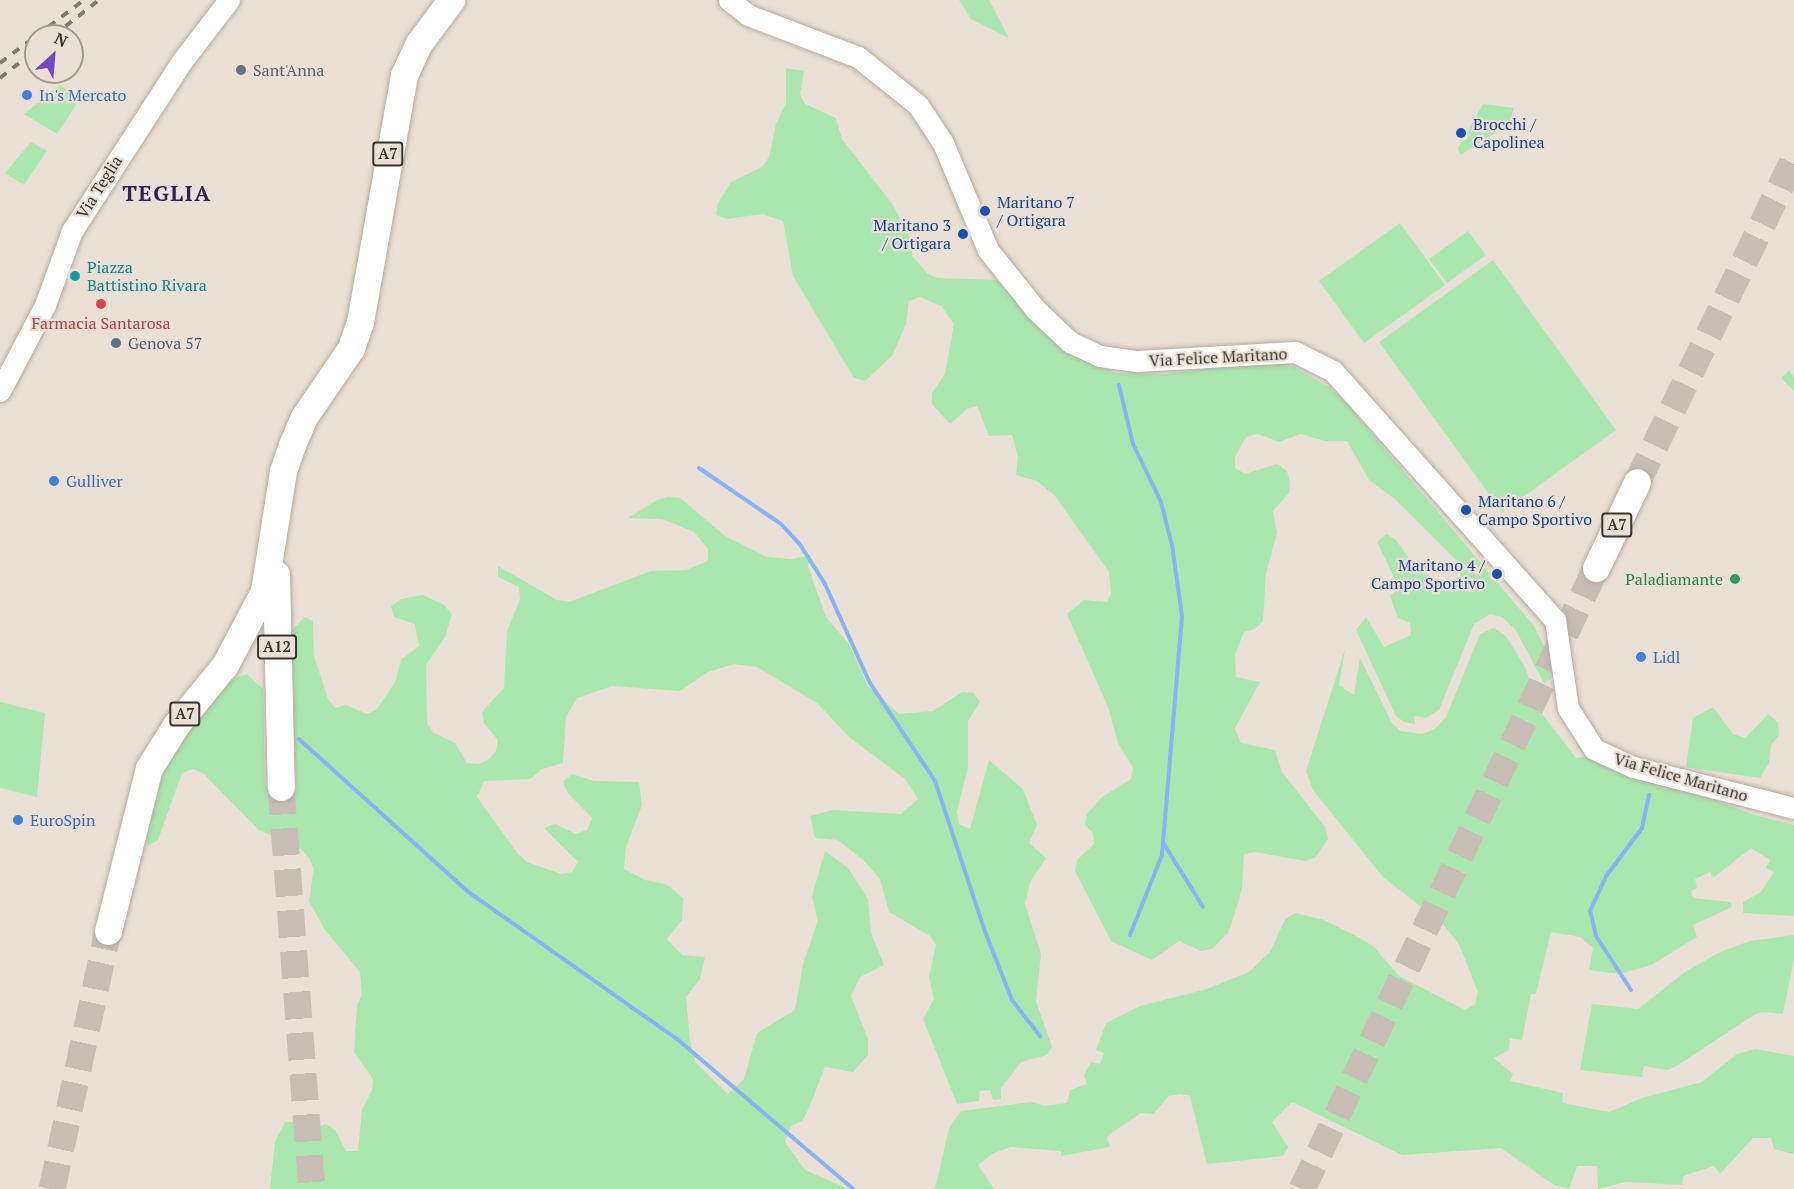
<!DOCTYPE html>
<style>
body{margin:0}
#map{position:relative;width:1794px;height:1189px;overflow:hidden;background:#ebe0d5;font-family:"PT Serif",serif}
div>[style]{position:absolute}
.green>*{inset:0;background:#a9e7ae}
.stream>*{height:4px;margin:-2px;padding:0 2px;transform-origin:2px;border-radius:2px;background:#88b3f8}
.highway-tunnel>*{height:27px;margin-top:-13.5px;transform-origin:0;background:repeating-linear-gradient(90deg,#c7bdb4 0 27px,transparent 0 41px)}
.roads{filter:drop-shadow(0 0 2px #b5aaa0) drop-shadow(0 0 2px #b5aaa0)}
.secondary>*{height:21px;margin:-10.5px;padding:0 10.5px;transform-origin:10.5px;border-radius:10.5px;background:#fff}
.highway>*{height:27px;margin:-13.5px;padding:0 13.5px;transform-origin:13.5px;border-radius:13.5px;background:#fff}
.rail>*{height:4px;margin-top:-2px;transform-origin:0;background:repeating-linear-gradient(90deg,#817a73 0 8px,transparent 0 16px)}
.dots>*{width:16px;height:16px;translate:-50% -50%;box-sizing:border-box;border:3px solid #ebe0d5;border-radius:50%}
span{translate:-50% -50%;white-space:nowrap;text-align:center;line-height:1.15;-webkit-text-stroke:4.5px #ebe0d5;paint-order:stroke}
.shield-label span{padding:2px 4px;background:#ebe0d5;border:2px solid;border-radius:4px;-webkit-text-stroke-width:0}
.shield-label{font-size:15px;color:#38332f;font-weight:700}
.worship-label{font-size:16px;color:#5b616d}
.left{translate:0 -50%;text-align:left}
.shop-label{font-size:16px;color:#366cbe}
.transit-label{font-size:16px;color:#164399}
.right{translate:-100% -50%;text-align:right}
.street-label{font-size:16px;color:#38332f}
.culture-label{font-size:16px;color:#0d838f}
.health-label{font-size:16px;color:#be3a42}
.service-label{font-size:16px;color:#4e5e75}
.leisure-label{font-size:16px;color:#27864d}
.district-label{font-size:22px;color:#331f59;font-weight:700;letter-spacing:1.5px}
.north{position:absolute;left:24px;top:24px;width:60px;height:60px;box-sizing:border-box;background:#ebe0d5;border:2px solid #a39b93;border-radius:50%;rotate:26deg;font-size:16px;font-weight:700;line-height:24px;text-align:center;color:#38332f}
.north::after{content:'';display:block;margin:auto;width:21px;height:27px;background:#7348c0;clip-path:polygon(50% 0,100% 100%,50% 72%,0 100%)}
</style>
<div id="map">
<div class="green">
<div style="clip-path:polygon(959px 0,989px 0,1009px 38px,971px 19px)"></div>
<div style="clip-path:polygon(786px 68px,804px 71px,800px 94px,805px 104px,836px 118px,842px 139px,893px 205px,913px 244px,912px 256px,928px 274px,938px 278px,996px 280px,1064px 352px,1115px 373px,1167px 374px,1255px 360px,1289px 364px,1329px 387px,1346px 403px,1534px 626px,1544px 646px,1551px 679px,1544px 683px,1515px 629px,1502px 617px,1490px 614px,1474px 624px,1439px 710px,1426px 718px,1414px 716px,1415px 724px,1404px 722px,1396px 716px,1356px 630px,1366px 617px,1384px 647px,1411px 635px,1410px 623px,1398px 618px,1390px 596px,1399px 587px,1377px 542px,1386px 534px,1396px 540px,1417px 569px,1437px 580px,1449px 582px,1460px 577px,1461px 565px,1396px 500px,1369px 480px,1347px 441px,1325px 441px,1301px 434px,1279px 442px,1258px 434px,1246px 437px,1235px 457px,1235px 468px,1245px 474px,1277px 464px,1287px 471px,1290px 482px,1289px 493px,1273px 511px,1277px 533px,1266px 573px,1263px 621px,1255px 629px,1244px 632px,1235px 654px,1236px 677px,1260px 682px,1235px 728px,1241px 743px,1275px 750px,1282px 772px,1325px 827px,1328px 839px,1315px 858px,1305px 861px,1255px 852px,1244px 854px,1242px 889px,1232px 922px,1228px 933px,1212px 949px,1201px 951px,1179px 941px,1152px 960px,1111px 941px,1075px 871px,1077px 860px,1094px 844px,1093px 833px,1085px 825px,1087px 814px,1102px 797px,1131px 779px,1133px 768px,1118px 743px,1108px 707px,1067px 614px,1084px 600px,1107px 602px,1111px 594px,1109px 572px,1055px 496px,1037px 481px,1016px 475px,1018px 457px,1012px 435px,989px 436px,977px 406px,967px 409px,950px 424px,932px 404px,932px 393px,945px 374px,954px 324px,941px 306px,920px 297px,909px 301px,906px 324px,892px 356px,865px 381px,854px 378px,793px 276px,783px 221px,762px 214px,727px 219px,716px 215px,718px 203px,731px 182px,762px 167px,769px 157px,776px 124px,786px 103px)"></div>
<div style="clip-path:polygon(60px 85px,80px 99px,57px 134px,24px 114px)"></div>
<div style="clip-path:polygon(1483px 104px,1514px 108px,1509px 124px,1460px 155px,1458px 148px)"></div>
<div style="clip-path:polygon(31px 142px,47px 151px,24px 185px,5px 173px)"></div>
<div style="clip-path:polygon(1400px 223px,1445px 285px,1364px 343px,1319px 281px)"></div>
<div style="clip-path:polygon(1468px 231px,1486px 255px,1447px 283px,1429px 259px)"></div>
<div style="clip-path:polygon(1493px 260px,1616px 430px,1502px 512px,1379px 342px)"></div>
<div style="clip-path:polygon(1789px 370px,1794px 377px,1794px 391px,1781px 378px)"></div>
<div style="clip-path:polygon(668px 497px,680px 498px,725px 536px,767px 557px,791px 559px,811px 555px,808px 566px,826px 617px,849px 644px,868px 686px,899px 714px,933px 711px,962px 692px,974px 693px,980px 702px,968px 721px,968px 767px,957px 812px,959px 824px,970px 829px,989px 760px,1023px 789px,1037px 825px,1029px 843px,1046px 858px,1030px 882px,1025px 904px,1041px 954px,1036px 1001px,1052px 1047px,1047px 1055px,1021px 1062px,1001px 1088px,1001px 1099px,993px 1100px,990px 1090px,980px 1091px,979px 1101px,957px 1104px,923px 1019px,934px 999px,929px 977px,936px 945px,930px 936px,889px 912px,880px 879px,864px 861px,838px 840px,815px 838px,810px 816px,833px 810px,901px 814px,918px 799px,905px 779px,849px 737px,817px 703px,757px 667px,734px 664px,708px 672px,680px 691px,612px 686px,577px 698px,566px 717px,563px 763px,542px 769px,530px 779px,484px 781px,477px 797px,518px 854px,527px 862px,561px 874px,572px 872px,578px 862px,544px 828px,555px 824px,576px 834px,587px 830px,592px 818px,568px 793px,563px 782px,572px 774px,594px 781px,639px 782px,642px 805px,626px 847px,624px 869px,645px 880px,666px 884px,683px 898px,682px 920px,667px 939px,682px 955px,705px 957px,700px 979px,686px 997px,690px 1041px,696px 1063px,728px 1094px,744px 1079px,757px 1033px,795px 1010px,803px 964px,818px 920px,812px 896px,825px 851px,848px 868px,868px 899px,871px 933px,884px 965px,860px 977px,851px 996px,868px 1039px,868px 1055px,853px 1072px,825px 1067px,808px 1110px,802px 1121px,791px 1126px,785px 1142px,805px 1170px,849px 1189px,270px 1189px,275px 1142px,285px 1122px,297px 1122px,305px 1131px,326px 1124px,335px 1130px,346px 1151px,358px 1151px,362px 1110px,372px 1090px,373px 1079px,354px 1052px,357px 1005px,362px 995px,360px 972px,325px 930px,309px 901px,314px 869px,309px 858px,301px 849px,259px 830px,203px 773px,193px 769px,182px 773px,158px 840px,148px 846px,146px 827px,168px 759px,223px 689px,236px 677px,247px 674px,263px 689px,265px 784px,270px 795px,280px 800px,291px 797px,297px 787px,286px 676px,289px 633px,305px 617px,313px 621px,314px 656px,328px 699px,335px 708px,346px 705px,367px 714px,377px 709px,395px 682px,401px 660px,419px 646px,415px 624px,394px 617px,391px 606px,401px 599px,423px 595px,444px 605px,452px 614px,445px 637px,426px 665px,427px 723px,434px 733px,455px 743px,467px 763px,479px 764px,489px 759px,496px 751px,498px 740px,484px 723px,482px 712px,504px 688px,507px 631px,520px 599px,519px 587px,498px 577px,498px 566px,557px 600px,569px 602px,651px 571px,686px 570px,708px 561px,708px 549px,694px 532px,662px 519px,628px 518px,657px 500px)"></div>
<div style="clip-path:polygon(1494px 628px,1506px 636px,1525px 667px,1543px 715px,1576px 758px,1595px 755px,1755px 815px,1794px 825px,1794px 916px,1743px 913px,1743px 902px,1761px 892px,1774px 872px,1766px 868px,1770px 860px,1751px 848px,1713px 878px,1710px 872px,1695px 879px,1697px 888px,1691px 891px,1693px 898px,1731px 902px,1732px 907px,1693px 925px,1697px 937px,1651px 965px,1620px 974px,1589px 970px,1593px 948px,1580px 937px,1551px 932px,1536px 994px,1531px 994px,1522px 1040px,1510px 1038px,1509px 1050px,1494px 1058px,1513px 1074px,1510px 1081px,1563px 1093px,1562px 1103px,1609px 1112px,1642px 1098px,1702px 1082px,1737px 1054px,1755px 1049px,1794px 1056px,1794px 1154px,1774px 1149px,1771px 1138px,1753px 1138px,1720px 1174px,1714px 1166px,1683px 1176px,1682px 1185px,1626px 1182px,1598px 1189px,1597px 1166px,1577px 1166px,1569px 1189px,1554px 1185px,1501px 1148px,1402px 1155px,1292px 1102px,1272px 1122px,1288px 1147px,1283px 1156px,1207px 1164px,1190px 1096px,1180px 1094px,1169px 1096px,1153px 1114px,1141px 1113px,1110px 1134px,1107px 1138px,1110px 1147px,1061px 1156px,1061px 1151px,1011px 1147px,994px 1153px,978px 1165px,994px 1189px,935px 1189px,949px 1128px,961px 1111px,1032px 1102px,1045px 1106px,1067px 1103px,1070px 1090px,1087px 1084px,1084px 1075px,1091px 1062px,1100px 1064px,1104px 1053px,1096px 1050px,1106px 1023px,1140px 1006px,1207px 989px,1249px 972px,1270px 952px,1285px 919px,1295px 913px,1324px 920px,1362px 939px,1374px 947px,1399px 976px,1465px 1010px,1475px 1004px,1478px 992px,1459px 944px,1443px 924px,1383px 877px,1313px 790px,1306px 771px,1345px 649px,1339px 685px,1354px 695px,1360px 658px,1392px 723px,1400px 731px,1422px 734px,1435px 729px,1446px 717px,1480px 634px)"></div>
<div style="clip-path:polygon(0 702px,45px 713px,37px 797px,0 788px)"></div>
<div style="clip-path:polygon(1713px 707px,1733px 734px,1745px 738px,1768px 714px,1778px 722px,1779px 735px,1771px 745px,1769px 763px,1760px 778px,1686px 767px,1693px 718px)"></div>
<div style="clip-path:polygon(1794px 935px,1794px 959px,1783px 1014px,1762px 1012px,1754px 1015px,1675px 1067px,1667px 1070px,1644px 1066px,1642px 1077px,1580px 1070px,1592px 1004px,1638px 1009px,1685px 972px,1720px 952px,1750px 941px)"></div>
</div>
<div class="stream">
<div style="left:1119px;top:385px;width:61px;rotate:76.7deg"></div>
<div style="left:1133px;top:444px;width:64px;rotate:64.2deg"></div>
<div style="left:1161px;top:502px;width:44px;rotate:75.7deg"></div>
<div style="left:1172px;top:545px;width:72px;rotate:82deg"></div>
<div style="left:1182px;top:616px;width:240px;rotate:94.8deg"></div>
<div style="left:1162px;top:855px;width:86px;rotate:111.8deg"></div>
<div style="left:699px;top:468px;width:99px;rotate:34.3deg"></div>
<div style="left:781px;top:524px;width:26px;rotate:47deg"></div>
<div style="left:799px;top:543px;width:49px;rotate:57.6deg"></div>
<div style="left:825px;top:584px;width:109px;rotate:65.6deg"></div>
<div style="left:870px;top:683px;width:118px;rotate:56.4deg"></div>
<div style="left:935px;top:781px;width:161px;rotate:71.6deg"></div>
<div style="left:986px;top:934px;width:71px;rotate:68.5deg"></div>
<div style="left:1012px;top:1000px;width:46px;rotate:52.1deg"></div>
<div style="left:299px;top:739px;width:227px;rotate:42.1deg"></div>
<div style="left:467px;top:891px;width:257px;rotate:35.2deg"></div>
<div style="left:677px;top:1039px;width:231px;rotate:40.4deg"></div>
<div style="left:1164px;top:844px;width:74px;rotate:58.2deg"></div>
<div style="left:1631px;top:990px;width:64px;rotate:-122.9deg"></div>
<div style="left:1596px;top:936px;width:26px;rotate:-103deg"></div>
<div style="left:1590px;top:911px;width:40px;rotate:-65deg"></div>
<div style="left:1607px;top:875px;width:59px;rotate:-53.3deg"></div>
<div style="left:1642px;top:828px;width:34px;rotate:-78deg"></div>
</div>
<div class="highway-tunnel">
<div style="left:1637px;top:482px;width:360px;rotate:-64.1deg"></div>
<div style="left:281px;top:787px;width:403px;rotate:85.6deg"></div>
<div style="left:52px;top:1189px;width:264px;rotate:-77.8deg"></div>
<div style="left:1302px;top:1189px;width:687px;rotate:-64.67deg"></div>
</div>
<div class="roads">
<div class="secondary">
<div style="left:729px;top:0;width:24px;rotate:38deg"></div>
<div style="left:748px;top:15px;width:118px;rotate:20.9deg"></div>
<div style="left:858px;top:57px;width:77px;rotate:38.7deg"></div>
<div style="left:918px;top:105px;width:45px;rotate:56.7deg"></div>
<div style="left:943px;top:143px;width:116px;rotate:67.2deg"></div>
<div style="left:988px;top:250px;width:77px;rotate:51.3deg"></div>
<div style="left:1036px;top:310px;width:47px;rotate:43.3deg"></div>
<div style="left:1070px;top:342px;width:33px;rotate:25deg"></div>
<div style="left:1100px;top:356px;width:37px;rotate:8deg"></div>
<div style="left:1137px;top:361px;width:158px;rotate:-3.3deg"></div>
<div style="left:1295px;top:352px;width:42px;rotate:26.6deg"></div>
<div style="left:1333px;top:371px;width:334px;rotate:48.3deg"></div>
<div style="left:1555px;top:620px;width:89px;rotate:81.6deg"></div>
<div style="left:1568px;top:708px;width:49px;rotate:57.6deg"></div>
<div style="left:1594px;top:749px;width:43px;rotate:24.8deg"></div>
<div style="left:1633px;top:767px;width:166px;rotate:14.3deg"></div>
<div style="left:0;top:391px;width:97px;rotate:-62.4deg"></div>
<div style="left:45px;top:305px;width:79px;rotate:-70deg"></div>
<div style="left:72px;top:231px;width:202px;rotate:-57.1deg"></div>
<div style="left:182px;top:61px;width:77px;rotate:-52.4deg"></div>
</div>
<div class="highway">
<div style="left:1596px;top:568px;width:95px;rotate:-64.5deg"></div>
<div style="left:276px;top:574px;width:213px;rotate:88.7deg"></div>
<div style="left:108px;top:931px;width:168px;rotate:-75.9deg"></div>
<div style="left:149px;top:768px;width:51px;rotate:-57.9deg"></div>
<div style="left:176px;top:725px;width:77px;rotate:-50.8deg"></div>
<div style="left:225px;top:665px;width:84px;rotate:-62.2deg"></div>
<div style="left:264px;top:591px;width:121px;rotate:-81deg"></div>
<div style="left:283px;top:471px;width:28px;rotate:-71deg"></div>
<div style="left:292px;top:445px;width:30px;rotate:-67deg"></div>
<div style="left:304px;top:417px;width:83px;rotate:-55.7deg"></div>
<div style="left:351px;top:348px;width:28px;rotate:-71deg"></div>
<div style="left:360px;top:322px;width:251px;rotate:-79.9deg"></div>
<div style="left:404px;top:75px;width:35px;rotate:-65deg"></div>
<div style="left:419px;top:43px;width:54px;rotate:-53.3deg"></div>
</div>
</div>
<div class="rail">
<div style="left:36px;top:36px;width:60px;rotate:-36.9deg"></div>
<div style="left:53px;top:36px;width:58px;rotate:-38deg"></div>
<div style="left:0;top:63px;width:45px;rotate:-36.9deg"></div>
<div style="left:0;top:78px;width:46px;rotate:-37.9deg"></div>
</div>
<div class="dots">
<div style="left:241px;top:70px;background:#6b7280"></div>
<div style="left:27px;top:95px;background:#3f7fe0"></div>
<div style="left:1461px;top:133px;background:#1a4fb4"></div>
<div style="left:985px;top:211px;background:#1a4fb4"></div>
<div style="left:963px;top:234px;background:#1a4fb4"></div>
<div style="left:75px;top:276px;background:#0f9aa8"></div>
<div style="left:101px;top:304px;background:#e0444e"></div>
<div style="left:116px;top:343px;background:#5c6f8a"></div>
<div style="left:54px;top:481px;background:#3f7fe0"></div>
<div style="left:1466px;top:510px;background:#1a4fb4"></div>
<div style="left:1497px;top:574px;background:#1a4fb4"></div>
<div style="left:1735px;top:579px;background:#2e9e5b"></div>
<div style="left:1641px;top:657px;background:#3f7fe0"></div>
<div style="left:18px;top:820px;background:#3f7fe0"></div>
</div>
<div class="shield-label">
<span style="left:388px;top:154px">A7</span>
<span style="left:1617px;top:525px">A7</span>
<span style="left:277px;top:647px">A12</span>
<span style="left:185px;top:714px">A7</span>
</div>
<div class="worship-label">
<span class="left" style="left:253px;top:70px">Sant'Anna</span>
</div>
<div class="shop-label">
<span class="left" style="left:39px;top:95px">In's Mercato</span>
<span class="left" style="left:66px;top:481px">Gulliver</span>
<span class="left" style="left:1653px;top:657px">Lidl</span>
<span class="left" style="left:30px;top:820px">EuroSpin</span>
</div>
<div class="transit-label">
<span class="left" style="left:1473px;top:133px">Brocchi /<br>Capolinea</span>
<span class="left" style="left:997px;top:211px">Maritano 7<br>/ Ortigara</span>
<span class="right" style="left:951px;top:234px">Maritano 3<br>/ Ortigara</span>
<span class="left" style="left:1478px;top:510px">Maritano 6 /<br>Campo Sportivo</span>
<span class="right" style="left:1485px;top:574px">Maritano 4 /<br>Campo Sportivo</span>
</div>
<div class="street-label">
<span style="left:99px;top:187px;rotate:-58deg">Via Teglia</span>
<span style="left:1218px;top:357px;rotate:-3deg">Via Felice Maritano</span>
<span style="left:1681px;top:777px;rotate:16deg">Via Felice Maritano</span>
</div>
<div class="culture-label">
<span class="left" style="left:87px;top:276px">Piazza<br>Battistino Rivara</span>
</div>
<div class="health-label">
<span style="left:101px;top:323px">Farmacia Santarosa</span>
</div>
<div class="service-label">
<span class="left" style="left:128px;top:343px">Genova 57</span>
</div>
<div class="leisure-label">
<span class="right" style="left:1723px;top:579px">Paladiamante</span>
</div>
<div class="district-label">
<span style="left:167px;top:193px">TEGLIA</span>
</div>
<div class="north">N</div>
</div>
